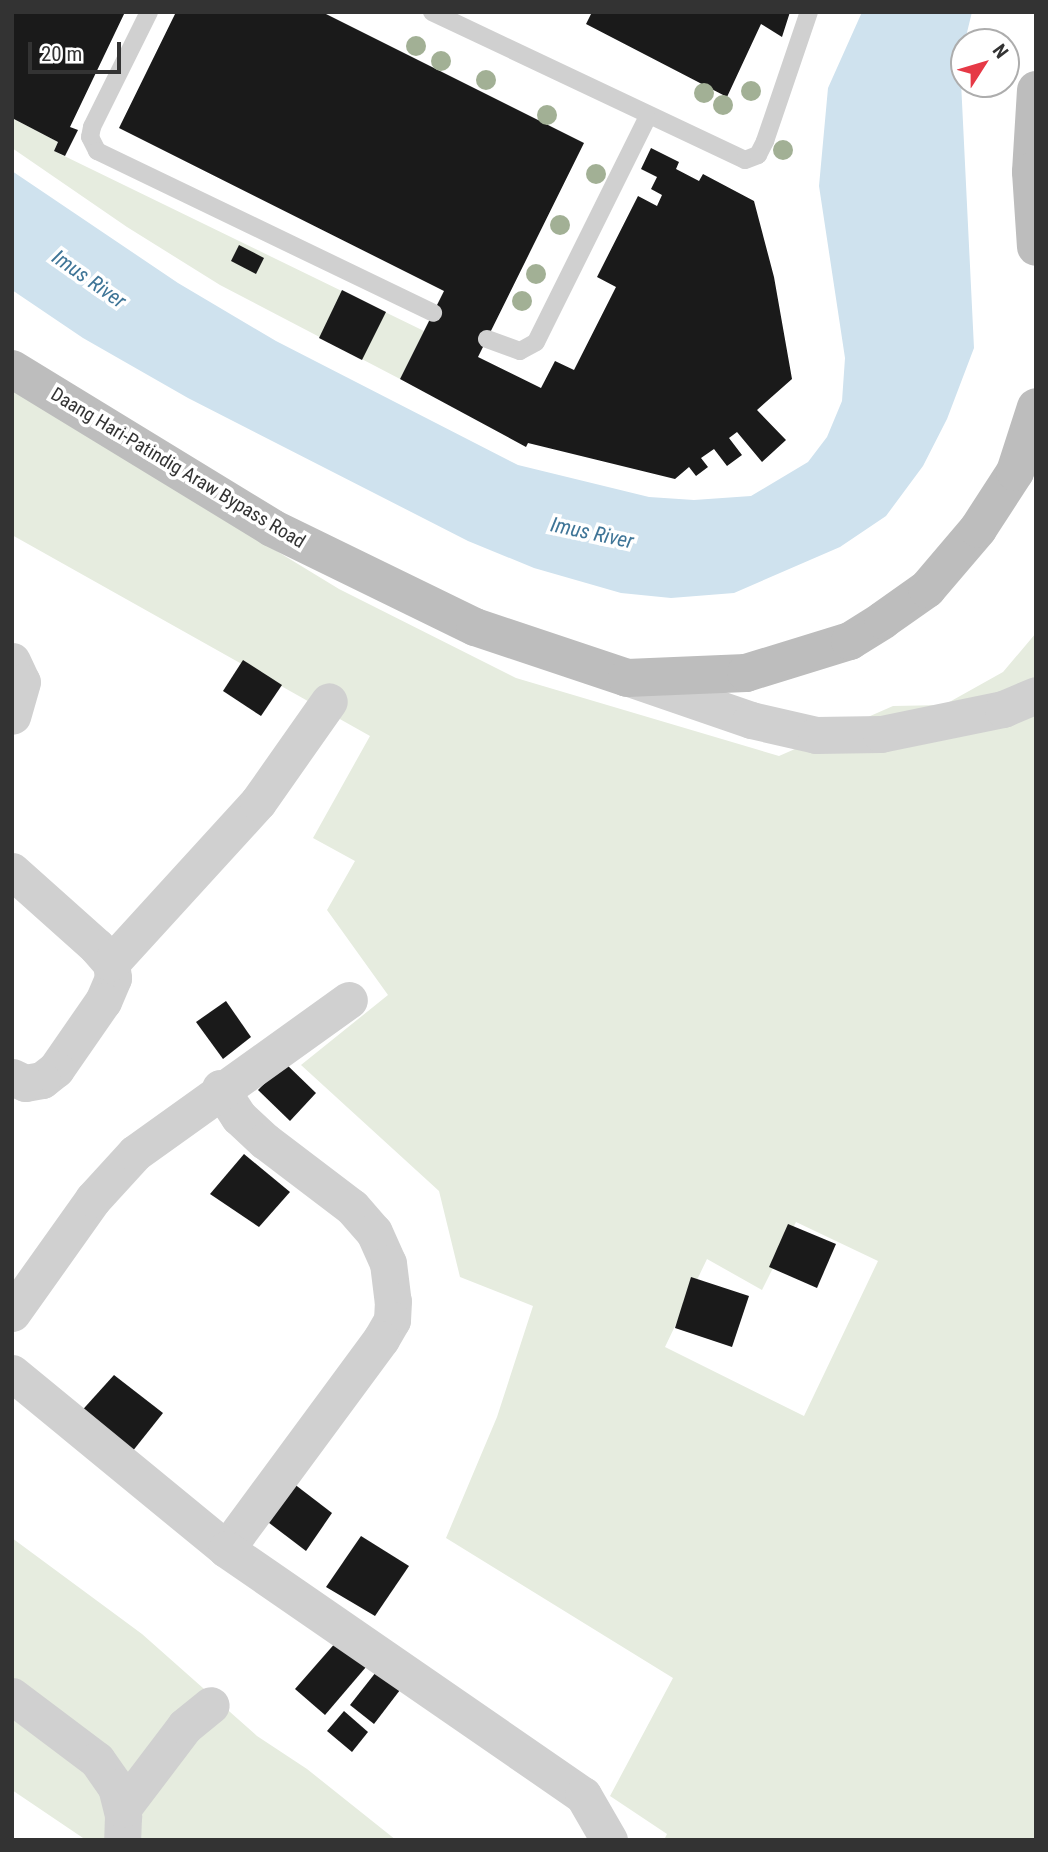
<!DOCTYPE html>
<style>
body{margin:0}
#map{position:relative;width:1048px;height:1852px;overflow:hidden;background:#fff;font-family:"Roboto Condensed",sans-serif}
div>[style]{position:absolute}
.green>*{inset:0;background:#e6ecdf}
.water>*{inset:0;background:#cfe2ee}
.building>*{inset:0;background:#1a1a1a}
.service>*{height:18px;margin:-9px;padding:0 9px;transform-origin:9px;border-radius:9px;background:#d0d0d0}
.minor>*{height:37px;margin:-18.5px;padding:0 18.5px;transform-origin:18.5px;border-radius:18.5px;background:#d0d0d0}
.secondary>*{height:38px;margin:-19px;padding:0 19px;transform-origin:19px;border-radius:19px;background:#bdbdbd}
.trees>*{width:20px;height:20px;margin:-10px;border-radius:50%;background:#a2b095}
span{translate:-50% -50%;white-space:nowrap;text-align:center;line-height:1.15;-webkit-text-stroke:7px #fff;paint-order:stroke}
.street-label{font-size:19px;color:#333}
.water-label{font-size:21px;color:#3f7597;font-style:italic}
.frame{position:absolute;inset:0;border:14px solid #333;pointer-events:none}
.north{position:absolute;left:950px;top:28px;width:70px;height:70px;box-sizing:border-box;background:#fff;border:2px solid #adadad;border-radius:50%;rotate:53deg;font-size:19px;font-weight:700;line-height:28px;text-align:center;color:#333}
.north::after{content:'';display:block;margin:auto;width:24px;height:32px;background:#e63946;clip-path:polygon(50% 0,100% 100%,50% 72%,0 100%)}
.scale{position:absolute;left:28px;top:42px;width:93px;height:32px;box-sizing:border-box;border:4px solid #333;border-top:0;padding-left:9px;font-size:21px;line-height:24px;white-space:nowrap;color:#333;-webkit-text-stroke:5px #fff;paint-order:stroke}
</style>
<div id="map">
<div class="green">
<div style="clip-path:polygon(12px 118px,58px 142px,54px 151px,424px 331px,400px 379px,220px 285px,127px 227px,12px 148px)"></div>
<div style="clip-path:polygon(evenodd,12px 390px,339px 589px,516px 678px,779px 756px,893px 706px,944px 705px,1003px 672px,1036px 633px,1036px 1840px,664px 1840px,667px 1834px,610px 1796px,673px 1678px,446px 1538px,497px 1417px,533px 1306px,460px 1277px,439px 1191px,301px 1065px,388px 995px,327px 910px,355px 861px,313px 838px,370px 736px,12px 535px,12px 390px,796px 1222px,878px 1261px,804px 1416px,665px 1347px,707px 1259px,762px 1290px,796px 1222px)"></div>
<div style="clip-path:polygon(12px 1538px,142px 1634px,257px 1736px,307px 1769px,396px 1840px,86px 1840px,12px 1790px)"></div>
</div>
<div class="water">
<div style="clip-path:polygon(862px 12px,972px 12px,960px 61px,974px 348px,947px 419px,923px 466px,886px 516px,840px 547px,734px 593px,671px 598px,621px 593px,534px 568px,468px 541px,188px 398px,83px 338px,12px 290px,12px 171px,178px 283px,276px 341px,518px 465px,649px 497px,694px 500px,751px 496px,808px 462px,827px 437px,842px 401px,845px 358px,819px 186px,828px 88px)"></div>
</div>
<div class="building">
<div style="clip-path:polygon(12px 12px,125px 12px,70px 127px,78px 130px,65px 156px,54px 151px,58px 142px,12px 118px)"></div>
<div style="clip-path:polygon(176px 12px,322px 12px,584px 143px,478px 357px,541px 388px,555px 361px,574px 370px,616px 287px,597px 277px,638px 196px,657px 206px,662px 195px,651px 189px,657px 177px,641px 169px,651px 148px,679px 162px,676px 169px,699px 181px,703px 174px,754px 201px,774px 277px,792px 379px,757px 410px,786px 440px,762px 462px,737px 432px,729px 438px,742px 455px,727px 466px,714px 449px,701px 458px,708px 467px,696px 476px,689px 467px,675px 479px,528px 443px,526px 447px,400px 379px,444px 291px,119px 128px)"></div>
<div style="clip-path:polygon(592px 12px,790px 12px,782px 37px,761px 24px,727px 97px,586px 24px)"></div>
<div style="clip-path:polygon(239px 245px,264px 258px,256px 274px,231px 261px)"></div>
<div style="clip-path:polygon(342px 290px,386px 312px,362px 360px,319px 338px)"></div>
<div style="clip-path:polygon(243px 660px,282px 685px,261px 716px,223px 691px)"></div>
<div style="clip-path:polygon(226px 1001px,251px 1037px,223px 1059px,196px 1022px)"></div>
<div style="clip-path:polygon(285px 1063px,316px 1093px,290px 1121px,258px 1090px)"></div>
<div style="clip-path:polygon(244px 1154px,290px 1192px,259px 1227px,210px 1194px)"></div>
<div style="clip-path:polygon(788px 1224px,836px 1244px,817px 1288px,769px 1267px)"></div>
<div style="clip-path:polygon(691px 1277px,749px 1296px,732px 1347px,675px 1328px)"></div>
<div style="clip-path:polygon(114px 1375px,163px 1413px,128px 1457px,77px 1416px)"></div>
<div style="clip-path:polygon(289px 1480px,332px 1513px,306px 1551px,260px 1516px)"></div>
<div style="clip-path:polygon(361px 1536px,409px 1566px,375px 1616px,326px 1587px)"></div>
<div style="clip-path:polygon(337px 1641px,366px 1667px,325px 1715px,295px 1689px)"></div>
<div style="clip-path:polygon(376px 1672px,400px 1690px,374px 1724px,350px 1705px)"></div>
<div style="clip-path:polygon(344px 1711px,368px 1732px,352px 1752px,327px 1731px)"></div>
</div>
<div class="service">
<div style="left:149px;top:12px;width:128px;rotate:116.4deg"></div>
<div style="left:92px;top:127px;width:10px;rotate:101deg"></div>
<div style="left:90px;top:137px;width:16px;rotate:63deg"></div>
<div style="left:97px;top:151px;width:373px;rotate:25.7deg"></div>
<div style="left:432px;top:12px;width:346px;rotate:25.3deg"></div>
<div style="left:745px;top:160px;width:14px;rotate:-21deg"></div>
<div style="left:758px;top:155px;width:16px;rotate:-63deg"></div>
<div style="left:765px;top:141px;width:136px;rotate:-71.2deg"></div>
<div style="left:487px;top:339px;width:35px;rotate:20deg"></div>
<div style="left:520px;top:351px;width:18px;rotate:-29deg"></div>
<div style="left:536px;top:342px;width:250px;rotate:-63.6deg"></div>
</div>
<div class="minor">
<div style="left:12px;top:661px;width:23px;rotate:65deg"></div>
<div style="left:22px;top:682px;width:35px;rotate:106deg"></div>
<div style="left:632px;top:679px;width:126px;rotate:19deg"></div>
<div style="left:751px;top:720px;width:67px;rotate:13deg"></div>
<div style="left:816px;top:735px;width:65px;rotate:-0.9deg"></div>
<div style="left:881px;top:734px;width:125px;rotate:-11.6deg"></div>
<div style="left:1003px;top:709px;width:36px;rotate:-23deg"></div>
<div style="left:12px;top:871px;width:113px;rotate:41.8deg"></div>
<div style="left:96px;top:946px;width:23px;rotate:49deg"></div>
<div style="left:111px;top:963px;width:15px;rotate:82deg"></div>
<div style="left:113px;top:978px;width:25px;rotate:113deg"></div>
<div style="left:103px;top:1001px;width:83px;rotate:124.7deg"></div>
<div style="left:56px;top:1069px;width:18px;rotate:142deg"></div>
<div style="left:42px;top:1080px;width:17px;rotate:170deg"></div>
<div style="left:25px;top:1083px;width:14px;rotate:-155deg"></div>
<div style="left:111px;top:963px;width:218px;rotate:-47.6deg"></div>
<div style="left:258px;top:802px;width:123px;rotate:-54.9deg"></div>
<div style="left:220px;top:1088px;width:35px;rotate:57deg"></div>
<div style="left:239px;top:1117px;width:35px;rotate:43deg"></div>
<div style="left:265px;top:1141px;width:109px;rotate:37.2deg"></div>
<div style="left:352px;top:1207px;width:33px;rotate:49deg"></div>
<div style="left:374px;top:1232px;width:34px;rotate:66deg"></div>
<div style="left:388px;top:1263px;width:38px;rotate:83deg"></div>
<div style="left:393px;top:1301px;width:19px;rotate:93deg"></div>
<div style="left:392px;top:1320px;width:22px;rotate:120deg"></div>
<div style="left:381px;top:1339px;width:261px;rotate:126.4deg"></div>
<div style="left:12px;top:1313px;width:140px;rotate:-54.6deg"></div>
<div style="left:93px;top:1199px;width:62px;rotate:-47.6deg"></div>
<div style="left:135px;top:1153px;width:263px;rotate:-35.6deg"></div>
<div style="left:12px;top:1373px;width:277px;rotate:39.4deg"></div>
<div style="left:226px;top:1549px;width:434px;rotate:34.6deg"></div>
<div style="left:583px;top:1795px;width:52px;rotate:60deg"></div>
<div style="left:12px;top:1696px;width:106px;rotate:37deg"></div>
<div style="left:97px;top:1760px;width:33px;rotate:55deg"></div>
<div style="left:116px;top:1787px;width:30px;rotate:76deg"></div>
<div style="left:123px;top:1816px;width:24px;rotate:92deg"></div>
<div style="left:122px;top:1809px;width:104px;rotate:-52.8deg"></div>
<div style="left:185px;top:1726px;width:33px;rotate:-39deg"></div>
</div>
<div class="secondary">
<div style="left:1036px;top:90px;width:82px;rotate:93.5deg"></div>
<div style="left:1031px;top:172px;width:75px;rotate:86.2deg"></div>
<div style="left:12px;top:369px;width:305px;rotate:31.4deg"></div>
<div style="left:272px;top:528px;width:226px;rotate:26deg"></div>
<div style="left:475px;top:627px;width:160px;rotate:18.5deg"></div>
<div style="left:627px;top:678px;width:119px;rotate:-2.4deg"></div>
<div style="left:746px;top:673px;width:109px;rotate:-17.1deg"></div>
<div style="left:850px;top:641px;width:39px;rotate:-32deg"></div>
<div style="left:883px;top:620px;width:54px;rotate:-35.2deg"></div>
<div style="left:927px;top:589px;width:79px;rotate:-49.6deg"></div>
<div style="left:978px;top:529px;width:68px;rotate:-57deg"></div>
<div style="left:1015px;top:472px;width:68px;rotate:-72.1deg"></div>
</div>
<div class="trees">
<div style="left:416px;top:46px"></div>
<div style="left:441px;top:61px"></div>
<div style="left:486px;top:80px"></div>
<div style="left:751px;top:91px"></div>
<div style="left:704px;top:93px"></div>
<div style="left:723px;top:105px"></div>
<div style="left:547px;top:115px"></div>
<div style="left:783px;top:150px"></div>
<div style="left:596px;top:174px"></div>
<div style="left:560px;top:225px"></div>
<div style="left:536px;top:274px"></div>
<div style="left:522px;top:301px"></div>
</div>
<div class="street-label">
<span style="left:178px;top:468px;rotate:31deg">Daang Hari-Patindig Araw Bypass Road</span>
</div>
<div class="water-label">
<span style="left:89px;top:279px;rotate:35deg">Imus River</span>
<span style="left:592px;top:533px;rotate:12deg">Imus River</span>
</div>
<div class="frame"></div>
<div class="north">N</div>
<div class="scale">20 m</div>
</div>
